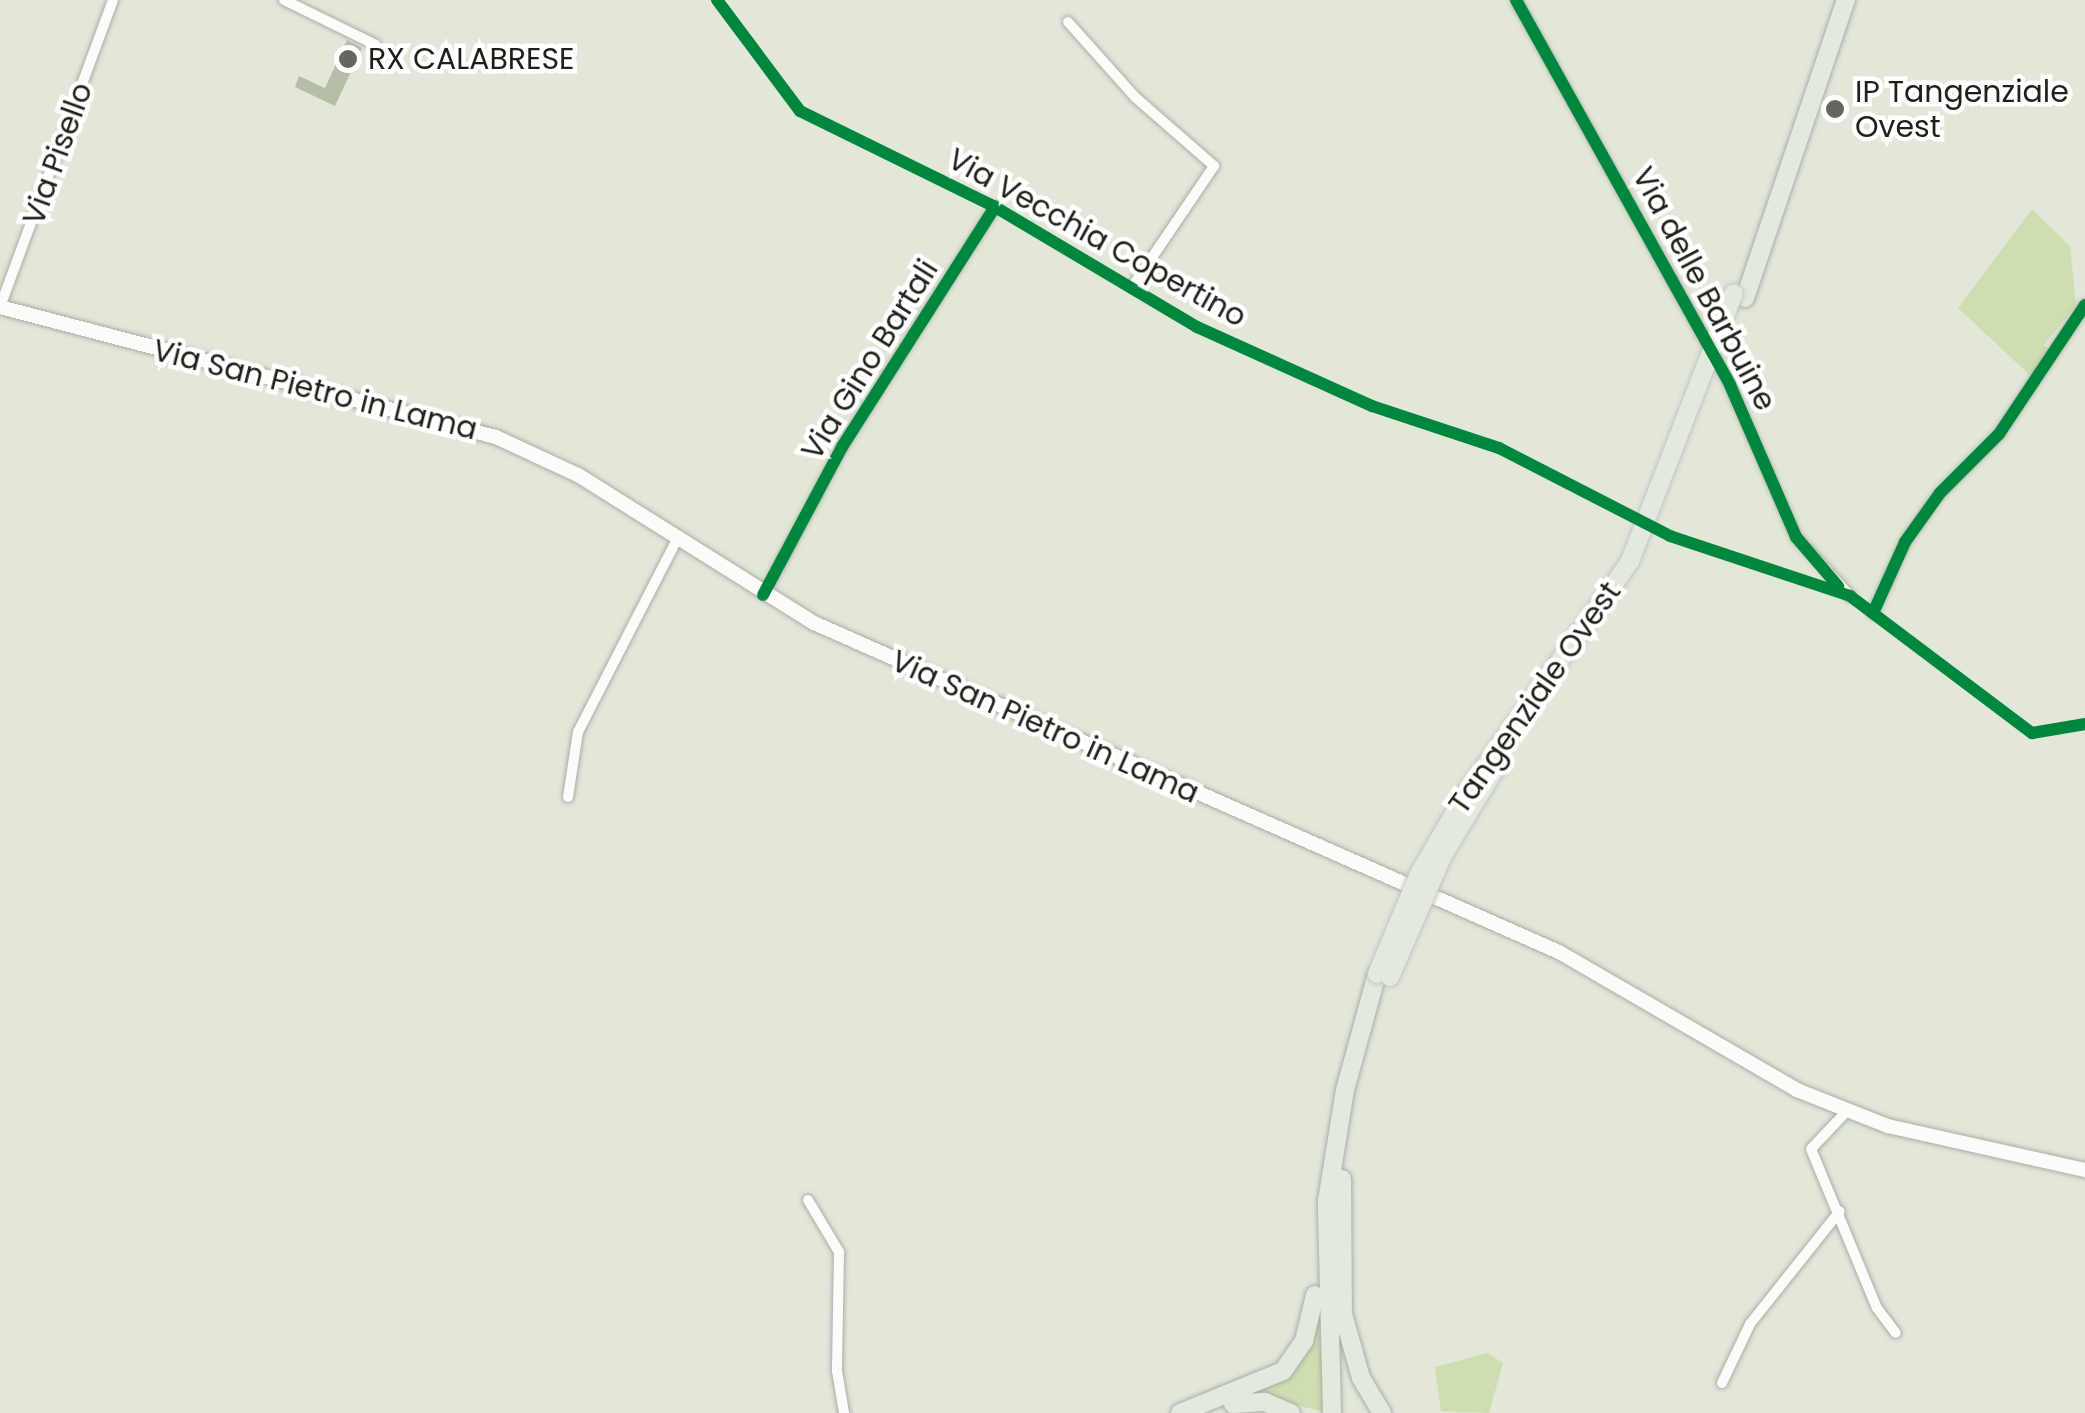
<!DOCTYPE html>
<style>
body{margin:0}
#map{position:relative;width:2085px;height:1413px;overflow:hidden;background:#e2e7da;font-family:Poppins,sans-serif}
div>[style]{position:absolute}
.green>*{inset:0;background:#cddeb0}
.building>*{inset:0;background:#b6bea8}
.roads{filter:drop-shadow(0 0 2px #aaaea4) drop-shadow(0 0 2px #aaaea4)}
.street>*{height:10px;margin:-5px;padding:0 5px;transform-origin:5px;border-radius:5px;background:#fbfbf9}
.secondary>*{height:14px;margin:-7px;padding:0 7px;transform-origin:7px;border-radius:7px;background:#fbfbf9}
.highway>*{height:18px;margin:-9px;padding:0 9px;transform-origin:9px;border-radius:9px;background:#e4e9dd}
.bridges{filter:drop-shadow(0 0 2px #c3c5bf) drop-shadow(0 0 2px #c3c5bf)}
.highway-bridge>*{height:18px;margin:-9px;padding:0 9px;transform-origin:9px;border-radius:9px;background:#e4e9dd}
.cycleway>*{height:12px;margin:-6px;padding:0 6px;transform-origin:6px;border-radius:6px;background:#00873e}
.dots>*{width:28px;height:28px;translate:-50% -50%;box-sizing:border-box;border:5px solid #fff;border-radius:50%}
span{translate:-50% -50%;white-space:nowrap;text-align:center;line-height:1.15;-webkit-text-stroke:9px #fff;paint-order:stroke}
.poi-label{font-size:30px;color:#1d2018}
.left{translate:0 -50%;text-align:left}
.street-label{font-size:30px;color:#1d2018}
</style>
<div id="map">
<div class="green">
<div style="clip-path:polygon(2032px 209px,2070px 246px,2076px 305px,2044px 345px,2050px 350px,2033px 378px,1958px 308px)"></div>
<div style="clip-path:polygon(1318px 1318px,1327px 1413px,1252px 1393px)"></div>
<div style="clip-path:polygon(1488px 1353px,1503px 1363px,1489px 1413px,1441px 1411px,1435px 1367px)"></div>
</div>
<div class="building">
<div style="clip-path:polygon(347px 40px,362px 48px,335px 106px,295px 87px,299px 76px,325px 88px)"></div>
</div>
<div class="roads">
<div class="street">
<div style="left:284px;top:0;width:102px;rotate:26.1deg"></div>
<div style="left:1516px;top:0;width:440px;rotate:60.9deg"></div>
<div style="left:1730px;top:385px;width:166px;rotate:66.5deg"></div>
<div style="left:1796px;top:537px;width:80px;rotate:47.5deg"></div>
<div style="left:1068px;top:22px;width:101px;rotate:48.2deg"></div>
<div style="left:1135px;top:97px;width:105px;rotate:41.1deg"></div>
<div style="left:1214px;top:166px;width:143px;rotate:124.1deg"></div>
<div style="left:0;top:307px;width:327px;rotate:-69.8deg"></div>
<div style="left:764px;top:594px;width:166px;rotate:-62deg"></div>
<div style="left:842px;top:447px;width:285px;rotate:-57.5deg"></div>
<div style="left:1873px;top:613px;width:78px;rotate:-65.7deg"></div>
<div style="left:1905px;top:542px;width:60px;rotate:-54.5deg"></div>
<div style="left:1940px;top:493px;width:83px;rotate:-45deg"></div>
<div style="left:1999px;top:434px;width:155px;rotate:-56.3deg"></div>
<div style="left:568px;top:797px;width:66px;rotate:-81.3deg"></div>
<div style="left:578px;top:732px;width:217px;rotate:-62.8deg"></div>
<div style="left:1846px;top:1112px;width:51px;rotate:133.4deg"></div>
<div style="left:1811px;top:1149px;width:172px;rotate:67.5deg"></div>
<div style="left:1877px;top:1308px;width:31px;rotate:53deg"></div>
<div style="left:808px;top:1200px;width:61px;rotate:59.2deg"></div>
<div style="left:839px;top:1252px;width:119px;rotate:91deg"></div>
<div style="left:837px;top:1371px;width:43px;rotate:80.5deg"></div>
<div style="left:1722px;top:1383px;width:65px;rotate:-64.6deg"></div>
<div style="left:1750px;top:1324px;width:144px;rotate:-51.5deg"></div>
</div>
<div class="secondary">
<div style="left:0;top:307px;width:513px;rotate:14.69deg"></div>
<div style="left:496px;top:437px;width:90px;rotate:24.9deg"></div>
<div style="left:578px;top:475px;width:279px;rotate:32.1deg"></div>
<div style="left:814px;top:623px;width:814px;rotate:23.83deg"></div>
<div style="left:1559px;top:952px;width:275px;rotate:30.1deg"></div>
<div style="left:1797px;top:1090px;width:98px;rotate:21.6deg"></div>
<div style="left:1888px;top:1126px;width:202px;rotate:12.6deg"></div>
</div>
<div class="highway">
<div style="left:1745px;top:298px;width:315px;rotate:-71.3deg"></div>
<div style="left:1342px;top:1179px;width:135px;rotate:89.6deg"></div>
<div style="left:1343px;top:1314px;width:66px;rotate:74.3deg"></div>
<div style="left:1361px;top:1378px;width:41px;rotate:59deg"></div>
<div style="left:1233px;top:1404px;width:32px;rotate:-4deg"></div>
<div style="left:1265px;top:1402px;width:28px;rotate:23deg"></div>
<div style="left:1180px;top:1413px;width:111px;rotate:-22.2deg"></div>
<div style="left:1283px;top:1371px;width:37px;rotate:-55deg"></div>
<div style="left:1304px;top:1341px;width:47px;rotate:-76.6deg"></div>
<div style="left:1332px;top:1413px;width:212px;rotate:-91.4deg"></div>
<div style="left:1327px;top:1201px;width:112px;rotate:-80.8deg"></div>
<div style="left:1345px;top:1090px;width:120px;rotate:-74.6deg"></div>
</div>
</div>
<div class="bridges">
<div class="highway-bridge">
<div style="left:1377px;top:974px;width:108px;rotate:-67.2deg"></div>
<div style="left:1419px;top:874px;width:94px;rotate:-59.9deg"></div>
<div style="left:1466px;top:793px;width:284px;rotate:-54.7deg"></div>
<div style="left:1630px;top:561px;width:287px;rotate:-68.8deg"></div>
<div style="left:1390px;top:977px;width:133px;rotate:-66.5deg"></div>
<div style="left:1443px;top:855px;width:102px;rotate:-58.7deg"></div>
</div>
</div>
<div class="cycleway">
<div style="left:717px;top:0;width:139px;rotate:53.2deg"></div>
<div style="left:800px;top:111px;width:217px;rotate:26.2deg"></div>
<div style="left:995px;top:207px;width:235px;rotate:30.7deg"></div>
<div style="left:1197px;top:327px;width:192px;rotate:24.3deg"></div>
<div style="left:1372px;top:406px;width:134px;rotate:18.3deg"></div>
<div style="left:1499px;top:448px;width:192px;rotate:27.2deg"></div>
<div style="left:1670px;top:536px;width:190px;rotate:18.4deg"></div>
<div style="left:1850px;top:596px;width:228px;rotate:37deg"></div>
<div style="left:2032px;top:733px;width:54px;rotate:-9.6deg"></div>
<div style="left:1516px;top:0;width:440px;rotate:60.9deg"></div>
<div style="left:1730px;top:385px;width:166px;rotate:66.5deg"></div>
<div style="left:1796px;top:537px;width:65px;rotate:49.4deg"></div>
<div style="left:763px;top:595px;width:168px;rotate:-61.9deg"></div>
<div style="left:842px;top:447px;width:285px;rotate:-57.5deg"></div>
<div style="left:1873px;top:613px;width:78px;rotate:-65.7deg"></div>
<div style="left:1905px;top:542px;width:60px;rotate:-54.5deg"></div>
<div style="left:1940px;top:493px;width:83px;rotate:-45deg"></div>
<div style="left:1999px;top:434px;width:155px;rotate:-56.3deg"></div>
</div>
<div class="dots">
<div style="left:348px;top:59px;background:#62665c"></div>
<div style="left:1835px;top:109px;background:#62665c"></div>
</div>
<div class="poi-label">
<span class="left" style="left:368px;top:59px">RX CALABRESE</span>
<span class="left" style="left:1855px;top:109px">IP Tangenziale<br>Ovest</span>
</div>
<div class="street-label">
<span style="left:58px;top:154px;rotate:-70deg">Via Pisello</span>
<span style="left:1097px;top:238px;rotate:29deg">Via Vecchia Copertino</span>
<span style="left:1704px;top:289px;rotate:62deg">Via delle Barbuine</span>
<span style="left:870px;top:360px;rotate:-58deg">Via Gino Bartali</span>
<span style="left:315px;top:390px;rotate:14deg">Via San Pietro in Lama</span>
<span style="left:1535px;top:698px;rotate:-55deg">Tangenziale Ovest</span>
<span style="left:1045px;top:727px;rotate:24deg">Via San Pietro in Lama</span>
</div>
</div>
